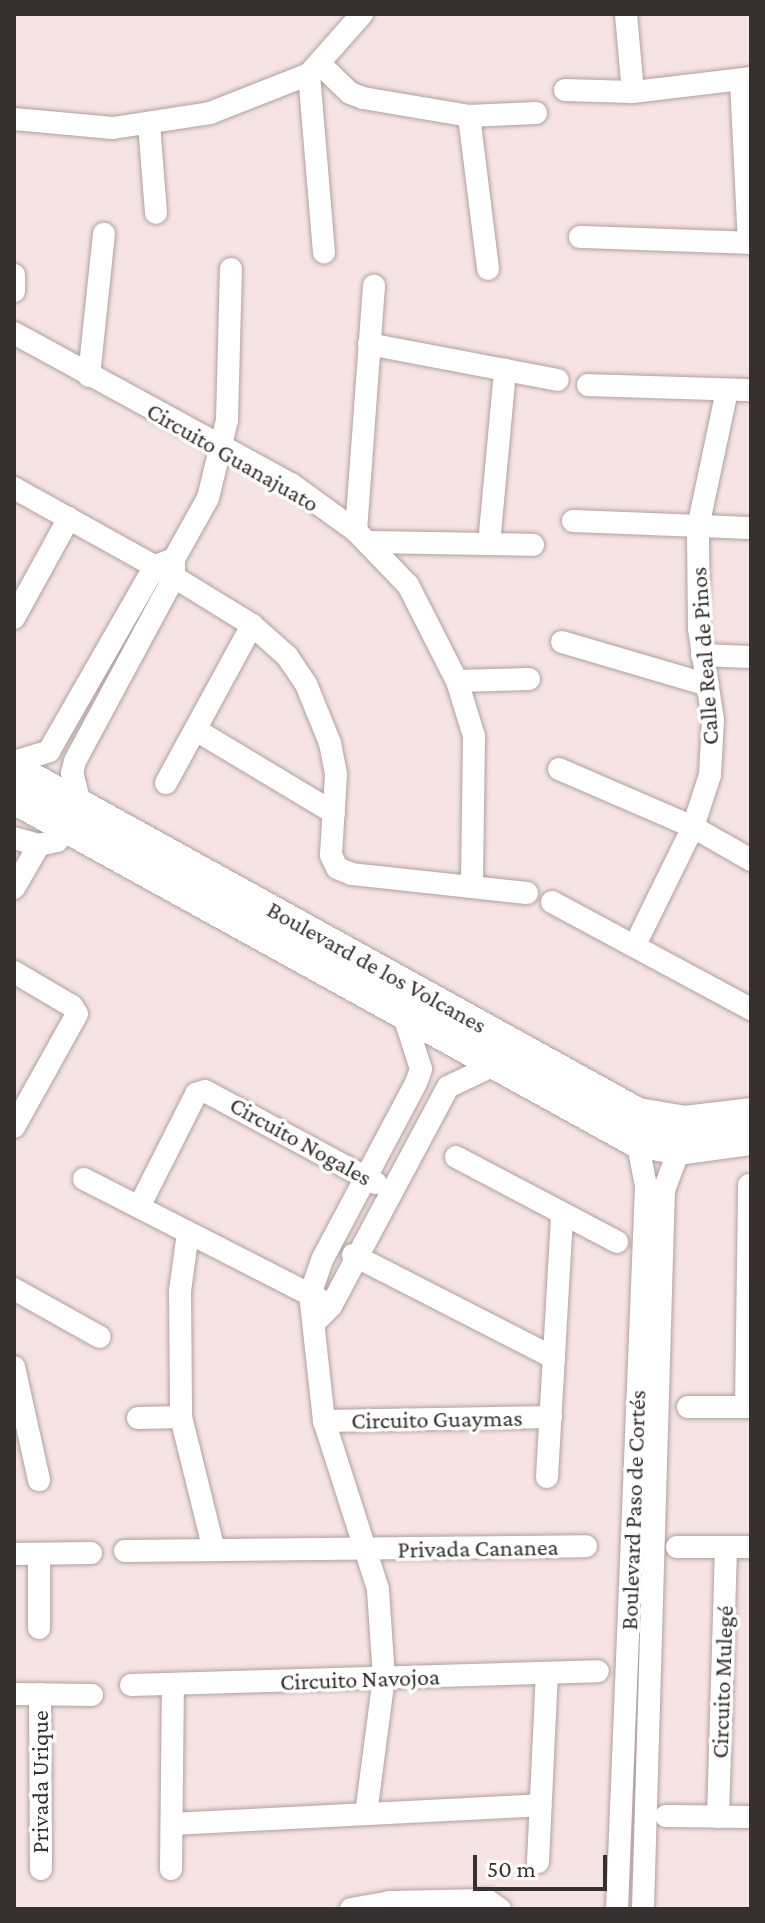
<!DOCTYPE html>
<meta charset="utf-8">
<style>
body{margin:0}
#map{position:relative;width:765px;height:1923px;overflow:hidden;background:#f5e4e3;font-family:"Crimson Pro",serif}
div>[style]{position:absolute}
.roads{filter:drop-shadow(0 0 2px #b1a0a0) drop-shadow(0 0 2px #b1a0a0)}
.street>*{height:22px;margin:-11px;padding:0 11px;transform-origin:11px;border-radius:11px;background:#fff}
.secondary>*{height:30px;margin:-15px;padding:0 15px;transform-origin:15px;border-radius:15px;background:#fff}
span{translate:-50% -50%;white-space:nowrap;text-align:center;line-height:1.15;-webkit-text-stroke:7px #fff;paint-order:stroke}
.street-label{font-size:24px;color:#373030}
.frame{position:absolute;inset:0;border:16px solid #373030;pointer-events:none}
.scale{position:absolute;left:473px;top:1855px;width:134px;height:36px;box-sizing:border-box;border:4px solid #373030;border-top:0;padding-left:10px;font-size:24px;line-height:28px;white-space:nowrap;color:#373030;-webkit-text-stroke:6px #fff;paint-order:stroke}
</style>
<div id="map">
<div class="roads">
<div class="street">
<div style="left:626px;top:14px;width:78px;rotate:84.9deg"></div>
<div style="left:322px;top:66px;width:39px;rotate:44deg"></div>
<div style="left:350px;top:93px;width:14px;rotate:21deg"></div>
<div style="left:363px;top:98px;width:108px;rotate:9.6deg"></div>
<div style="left:469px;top:116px;width:67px;rotate:-2.6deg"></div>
<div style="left:309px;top:74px;width:179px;rotate:85.2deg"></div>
<div style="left:741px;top:81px;width:162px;rotate:87.2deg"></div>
<div style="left:565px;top:90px;width:68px;rotate:1.7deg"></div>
<div style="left:633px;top:92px;width:119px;rotate:-6.8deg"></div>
<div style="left:469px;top:116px;width:154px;rotate:82.9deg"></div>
<div style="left:14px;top:119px;width:99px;rotate:5.2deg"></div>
<div style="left:113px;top:128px;width:98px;rotate:-8.8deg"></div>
<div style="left:210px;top:113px;width:106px;rotate:-21.5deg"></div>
<div style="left:309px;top:74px;width:80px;rotate:-48.5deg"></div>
<div style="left:149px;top:124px;width:89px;rotate:85.5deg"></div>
<div style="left:580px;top:237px;width:171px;rotate:2deg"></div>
<div style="left:14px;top:275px;width:16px;rotate:90deg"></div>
<div style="left:14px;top:333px;width:315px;rotate:28.6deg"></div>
<div style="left:291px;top:484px;width:80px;rotate:35.9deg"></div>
<div style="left:356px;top:531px;width:75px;rotate:46.1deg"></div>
<div style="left:408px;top:585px;width:108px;rotate:63deg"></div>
<div style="left:457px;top:681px;width:58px;rotate:72.8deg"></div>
<div style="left:474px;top:736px;width:150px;rotate:90.8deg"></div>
<div style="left:369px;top:344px;width:192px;rotate:10.8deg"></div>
<div style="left:89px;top:376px;width:143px;rotate:-84deg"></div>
<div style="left:588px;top:385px;width:163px;rotate:1.8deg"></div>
<div style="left:14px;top:488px;width:183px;rotate:29.1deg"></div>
<div style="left:174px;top:577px;width:92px;rotate:31.6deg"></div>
<div style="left:252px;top:625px;width:47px;rotate:41.5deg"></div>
<div style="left:287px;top:656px;width:34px;rotate:56deg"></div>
<div style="left:306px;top:684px;width:64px;rotate:67.9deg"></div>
<div style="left:330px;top:743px;width:33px;rotate:79deg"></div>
<div style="left:336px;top:775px;width:80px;rotate:93.6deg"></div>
<div style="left:331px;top:855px;width:14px;rotate:65deg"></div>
<div style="left:337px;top:868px;width:16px;rotate:22deg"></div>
<div style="left:352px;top:874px;width:176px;rotate:6.2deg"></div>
<div style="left:573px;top:521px;width:178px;rotate:2.3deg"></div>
<div style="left:356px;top:531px;width:246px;rotate:-85.8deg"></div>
<div style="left:367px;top:542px;width:166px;rotate:1deg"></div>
<div style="left:489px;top:544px;width:175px;rotate:-84.7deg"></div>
<div style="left:14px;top:618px;width:114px;rotate:-61.2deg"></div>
<div style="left:562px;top:642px;width:152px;rotate:16.4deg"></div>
<div style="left:702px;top:655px;width:49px;rotate:2.3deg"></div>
<div style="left:457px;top:681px;width:72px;rotate:-1.6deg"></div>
<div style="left:196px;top:730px;width:161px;rotate:31deg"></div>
<div style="left:14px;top:762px;width:37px;rotate:-17deg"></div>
<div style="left:49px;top:751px;width:213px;rotate:-60.2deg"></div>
<div style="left:155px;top:566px;width:15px;rotate:-20deg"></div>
<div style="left:559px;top:769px;width:146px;rotate:23.4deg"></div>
<div style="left:693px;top:827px;width:67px;rotate:29.6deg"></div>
<div style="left:166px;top:783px;width:180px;rotate:-61.4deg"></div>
<div style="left:14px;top:838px;width:26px;rotate:16deg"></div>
<div style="left:14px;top:888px;width:50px;rotate:-59.8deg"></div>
<div style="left:39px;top:845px;width:18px;rotate:-13deg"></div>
<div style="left:57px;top:841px;width:28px;rotate:-46deg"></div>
<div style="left:76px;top:821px;width:17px;rotate:-77deg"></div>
<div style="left:80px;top:804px;width:32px;rotate:-104deg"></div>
<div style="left:72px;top:773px;width:12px;rotate:-76deg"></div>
<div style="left:75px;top:761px;width:209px;rotate:-61.7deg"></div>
<div style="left:174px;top:577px;width:18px;rotate:-90deg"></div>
<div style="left:174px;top:559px;width:70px;rotate:-60.9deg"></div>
<div style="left:208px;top:498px;width:80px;rotate:-76.3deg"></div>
<div style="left:227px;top:420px;width:151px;rotate:-88.5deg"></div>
<div style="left:552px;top:902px;width:226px;rotate:28.3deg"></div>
<div style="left:635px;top:945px;width:131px;rotate:-63.8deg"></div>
<div style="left:693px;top:827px;width:55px;rotate:-71.9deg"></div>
<div style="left:710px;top:775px;width:55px;rotate:-86.9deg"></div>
<div style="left:713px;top:720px;width:92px;rotate:-98.7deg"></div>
<div style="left:699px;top:629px;width:102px;rotate:-90.6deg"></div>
<div style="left:698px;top:527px;width:140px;rotate:-78deg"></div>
<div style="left:14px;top:972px;width:67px;rotate:30.4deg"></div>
<div style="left:72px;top:1006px;width:9px;rotate:58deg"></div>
<div style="left:77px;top:1014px;width:129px;rotate:119.1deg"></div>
<div style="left:456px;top:1157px;width:182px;rotate:27.8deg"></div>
<div style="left:84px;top:1179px;width:267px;rotate:27.1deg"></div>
<div style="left:139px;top:1207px;width:127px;rotate:-63.2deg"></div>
<div style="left:196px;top:1094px;width:9px;rotate:-18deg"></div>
<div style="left:205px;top:1091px;width:194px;rotate:28.3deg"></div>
<div style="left:188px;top:1233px;width:59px;rotate:97.9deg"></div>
<div style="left:180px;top:1291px;width:126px;rotate:89.5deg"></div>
<div style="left:181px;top:1417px;width:137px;rotate:76.1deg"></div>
<div style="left:353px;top:1255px;width:226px;rotate:27.1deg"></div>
<div style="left:14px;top:1289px;width:98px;rotate:29.2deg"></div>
<div style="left:316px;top:1321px;width:21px;rotate:-45deg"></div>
<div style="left:331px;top:1306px;width:248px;rotate:-61.9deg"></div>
<div style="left:448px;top:1087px;width:53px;rotate:-25.6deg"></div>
<div style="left:496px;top:1064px;width:9px;rotate:-69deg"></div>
<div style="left:14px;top:1367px;width:116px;rotate:77.5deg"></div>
<div style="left:688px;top:1407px;width:63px"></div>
<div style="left:746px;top:1407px;width:222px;rotate:-89.2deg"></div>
<div style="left:138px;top:1418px;width:43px;rotate:-1.3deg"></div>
<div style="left:324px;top:1421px;width:227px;rotate:-1deg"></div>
<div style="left:547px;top:1477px;width:264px;rotate:-86.7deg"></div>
<div style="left:677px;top:1547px;width:74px"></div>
<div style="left:125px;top:1551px;width:461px;rotate:-0.6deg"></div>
<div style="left:14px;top:1554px;width:77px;rotate:-0.7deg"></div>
<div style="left:39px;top:1554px;width:74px;rotate:90deg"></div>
<div style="left:131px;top:1685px;width:467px;rotate:-1.7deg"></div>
<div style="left:14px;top:1694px;width:78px;rotate:0.7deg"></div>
<div style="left:40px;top:1694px;width:175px;rotate:89.7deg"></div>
<div style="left:366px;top:1814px;width:137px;rotate:-82.5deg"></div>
<div style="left:384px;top:1678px;width:89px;rotate:-93.9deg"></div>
<div style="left:378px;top:1589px;width:176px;rotate:-107.8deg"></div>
<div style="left:324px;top:1421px;width:127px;rotate:-96.3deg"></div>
<div style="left:310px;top:1295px;width:39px;rotate:-71deg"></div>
<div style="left:323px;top:1258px;width:198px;rotate:-62deg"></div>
<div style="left:416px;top:1083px;width:15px;rotate:-70deg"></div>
<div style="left:421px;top:1069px;width:59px;rotate:-107.8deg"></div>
<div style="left:666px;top:1816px;width:85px;rotate:0.7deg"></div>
<div style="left:718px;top:1817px;width:270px;rotate:-88.3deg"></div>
<div style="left:172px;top:1824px;width:369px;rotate:-2.9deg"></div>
<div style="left:538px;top:1862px;width:189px;rotate:-87.3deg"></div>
<div style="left:171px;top:1869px;width:185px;rotate:-89.4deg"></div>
<div style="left:351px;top:1909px;width:39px;rotate:-10deg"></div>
<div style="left:389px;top:1902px;width:98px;rotate:-1.2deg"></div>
<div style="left:487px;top:1900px;width:16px;rotate:35deg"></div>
<div style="left:617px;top:1909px;width:724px;rotate:-87.7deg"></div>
<div style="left:646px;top:1186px;width:57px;rotate:-101.1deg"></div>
<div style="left:643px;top:1909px;width:719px;rotate:-88.33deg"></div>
<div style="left:664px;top:1190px;width:43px;rotate:-69.4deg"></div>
</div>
<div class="secondary">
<div style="left:14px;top:768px;width:713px;rotate:28.94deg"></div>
<div style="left:638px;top:1113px;width:48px;rotate:9.7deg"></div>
<div style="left:685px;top:1121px;width:66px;rotate:-6.9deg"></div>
<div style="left:14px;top:799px;width:708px;rotate:28.88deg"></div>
<div style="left:634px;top:1141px;width:46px;rotate:11.3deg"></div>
<div style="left:679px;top:1150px;width:73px;rotate:-7.9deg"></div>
</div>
</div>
<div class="street-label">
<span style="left:233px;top:457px;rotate:30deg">Circuito Guanajuato</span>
<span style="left:704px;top:656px;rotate:-94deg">Calle Real de Pinos</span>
<span style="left:377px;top:967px;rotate:29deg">Boulevard de los Volcanes</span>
<span style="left:301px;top:1141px;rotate:29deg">Circuito Nogales</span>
<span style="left:437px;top:1419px;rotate:-1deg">Circuito Guaymas</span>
<span style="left:633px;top:1510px;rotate:-88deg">Boulevard Paso de Cortés</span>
<span style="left:478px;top:1548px;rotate:-1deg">Privada Cananea</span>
<span style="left:360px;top:1679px;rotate:-2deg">Circuito Navojoa</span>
<span style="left:722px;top:1682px;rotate:-88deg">Circuito Mulegé</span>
<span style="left:40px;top:1782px;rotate:-90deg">Privada Urique</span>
</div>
<div class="frame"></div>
<div class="scale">50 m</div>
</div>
